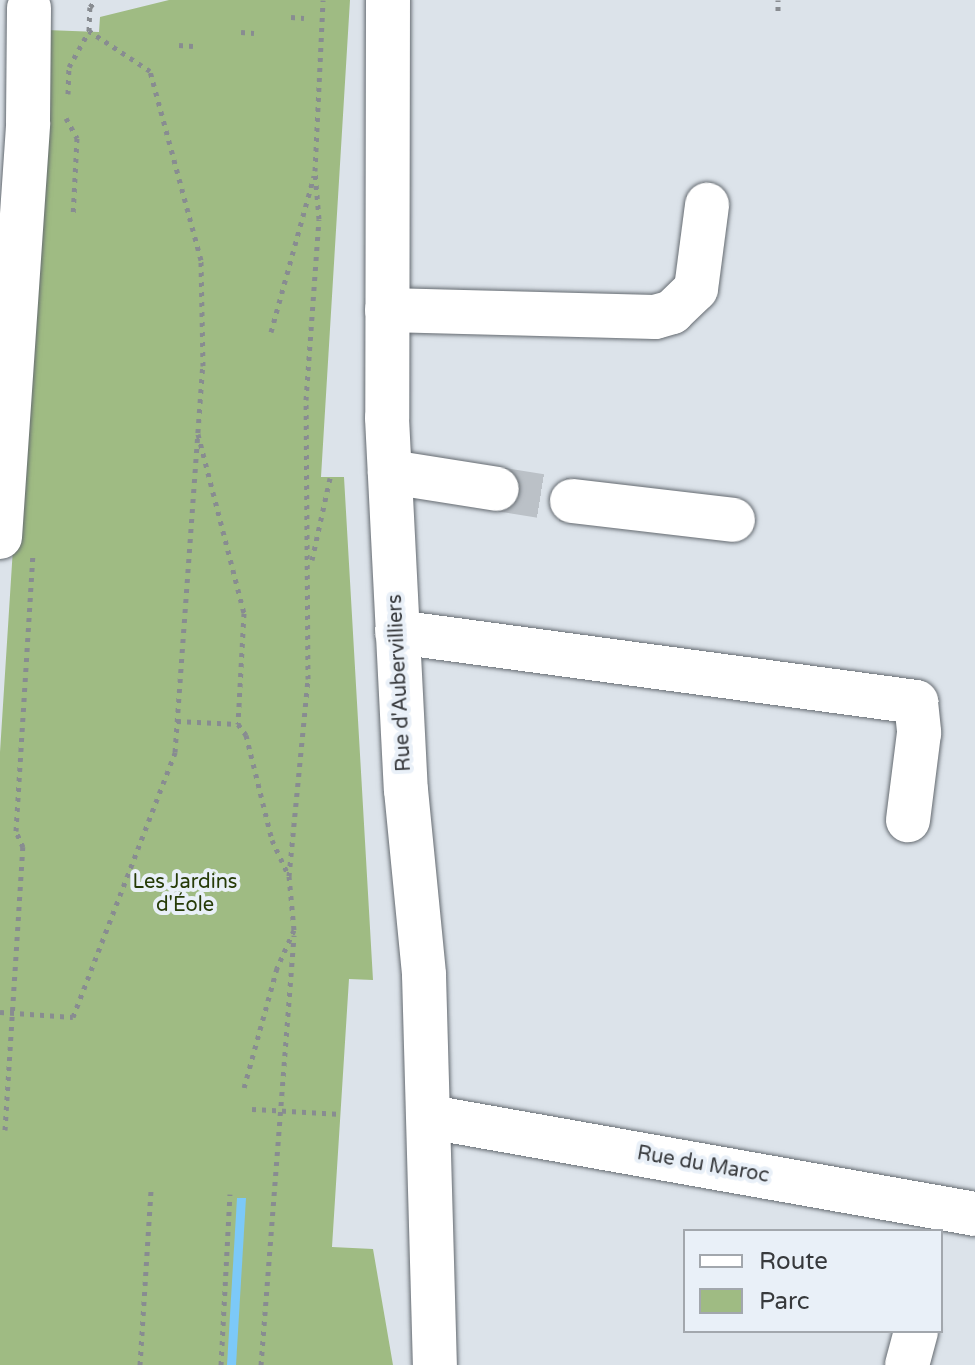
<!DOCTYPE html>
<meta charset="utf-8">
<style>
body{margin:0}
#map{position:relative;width:975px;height:1365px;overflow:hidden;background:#dce3ea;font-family:"Varela Round",sans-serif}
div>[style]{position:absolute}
.green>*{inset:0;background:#9fbb83}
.water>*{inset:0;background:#7cc9f8}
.minor-tunnel>*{height:44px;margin-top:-22px;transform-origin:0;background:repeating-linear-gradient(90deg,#bbc1c7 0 44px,transparent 0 66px)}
.path>*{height:5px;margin-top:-2.5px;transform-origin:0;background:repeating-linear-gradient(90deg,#888c91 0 4px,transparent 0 10px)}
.roads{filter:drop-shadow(0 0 2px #656b71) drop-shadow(0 0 2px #656b71)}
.minor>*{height:44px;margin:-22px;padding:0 22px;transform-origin:22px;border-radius:22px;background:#fff}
span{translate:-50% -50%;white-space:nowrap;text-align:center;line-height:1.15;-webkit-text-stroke:8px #e9f0f8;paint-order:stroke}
.street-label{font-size:20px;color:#37393c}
.park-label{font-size:20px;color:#263b07}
.legend{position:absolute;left:683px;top:1229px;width:260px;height:104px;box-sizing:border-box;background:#e9f0f8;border:2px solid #a2a7ad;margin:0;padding:10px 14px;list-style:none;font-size:24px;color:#37393c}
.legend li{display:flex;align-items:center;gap:16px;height:40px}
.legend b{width:40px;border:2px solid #a2a7ad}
</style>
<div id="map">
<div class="green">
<div style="clip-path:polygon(169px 0,350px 0,321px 477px,344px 477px,373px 980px,349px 979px,332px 1247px,373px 1249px,393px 1365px,0 1365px,0 752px,46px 30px,99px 32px,100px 17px)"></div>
</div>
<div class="water">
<div style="clip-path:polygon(237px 1198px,246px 1198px,236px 1365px,227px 1365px)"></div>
</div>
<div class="minor-tunnel">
<div style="left:497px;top:489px;width:76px;rotate:9.1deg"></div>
</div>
<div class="path">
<div style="left:778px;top:11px;width:11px;rotate:-90deg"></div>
<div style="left:291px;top:17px;width:13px;rotate:4deg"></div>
<div style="left:241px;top:32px;width:13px;rotate:4deg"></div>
<div style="left:179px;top:45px;width:14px;rotate:4deg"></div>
<div style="left:68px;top:94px;width:27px;rotate:-88deg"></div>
<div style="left:69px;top:67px;width:41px;rotate:-60.9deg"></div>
<div style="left:89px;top:31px;width:24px;rotate:-88deg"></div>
<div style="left:90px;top:7px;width:9px;rotate:-49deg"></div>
<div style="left:66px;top:118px;width:23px;rotate:61deg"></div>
<div style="left:77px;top:138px;width:79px;rotate:92.9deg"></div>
<div style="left:271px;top:332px;width:162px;rotate:-74.6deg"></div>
<div style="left:198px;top:434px;width:185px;rotate:75.6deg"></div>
<div style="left:244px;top:613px;width:111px;rotate:93.1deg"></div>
<div style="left:238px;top:724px;width:14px;rotate:54deg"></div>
<div style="left:246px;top:735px;width:108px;rotate:76.1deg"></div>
<div style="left:272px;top:840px;width:40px;rotate:65deg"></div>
<div style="left:289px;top:876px;width:54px;rotate:84.7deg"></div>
<div style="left:294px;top:930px;width:42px;rotate:114.1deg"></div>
<div style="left:277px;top:968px;width:124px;rotate:105.4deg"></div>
<div style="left:312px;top:560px;width:84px;rotate:-77.6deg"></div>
<div style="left:177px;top:721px;width:61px;rotate:2.8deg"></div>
<div style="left:289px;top:876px;width:198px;rotate:-84.5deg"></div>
<div style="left:308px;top:679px;width:279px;rotate:-90.4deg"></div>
<div style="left:306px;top:400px;width:181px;rotate:-85.9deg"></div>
<div style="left:319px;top:219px;width:48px;rotate:-94.8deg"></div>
<div style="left:315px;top:171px;width:171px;rotate:-87.3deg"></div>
<div style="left:0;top:1012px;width:73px;rotate:3.9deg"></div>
<div style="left:73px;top:1017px;width:284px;rotate:-68.9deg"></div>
<div style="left:175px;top:752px;width:387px;rotate:-85.9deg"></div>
<div style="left:203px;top:366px;width:106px;rotate:-91.1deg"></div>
<div style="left:201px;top:260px;width:196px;rotate:-105.1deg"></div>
<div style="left:150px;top:71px;width:73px;rotate:-146.7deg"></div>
<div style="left:252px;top:1109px;width:89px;rotate:3.2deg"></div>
<div style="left:5px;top:1130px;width:284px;rotate:-86.4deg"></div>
<div style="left:23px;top:847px;width:17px;rotate:-114deg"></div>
<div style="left:16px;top:831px;width:279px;rotate:-86.5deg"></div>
<div style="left:140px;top:1365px;width:175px;rotate:-86.4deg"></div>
<div style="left:221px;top:1365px;width:171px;rotate:-87deg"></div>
<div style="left:261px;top:1365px;width:431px;rotate:-85.6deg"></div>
</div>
<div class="roads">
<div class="minor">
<div style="left:388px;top:0;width:418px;rotate:90.1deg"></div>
<div style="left:387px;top:418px;width:372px;rotate:87.1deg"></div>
<div style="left:406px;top:790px;width:186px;rotate:84.4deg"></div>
<div style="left:424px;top:975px;width:390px;rotate:88.4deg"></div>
<div style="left:387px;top:310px;width:268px;rotate:1.5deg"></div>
<div style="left:655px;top:317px;width:18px;rotate:-16deg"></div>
<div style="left:672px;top:312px;width:33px;rotate:-44deg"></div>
<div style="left:696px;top:289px;width:85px;rotate:-82.5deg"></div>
<div style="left:390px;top:472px;width:108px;rotate:9deg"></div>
<div style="left:572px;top:501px;width:162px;rotate:6.7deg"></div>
<div style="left:0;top:537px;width:415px;rotate:-86.1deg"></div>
<div style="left:28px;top:123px;width:115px;rotate:-89.5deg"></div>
<div style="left:397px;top:632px;width:524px;rotate:7.68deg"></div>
<div style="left:916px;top:702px;width:31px;rotate:84deg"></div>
<div style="left:919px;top:733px;width:88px;rotate:97.2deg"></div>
<div style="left:430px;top:1117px;width:554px;rotate:10.09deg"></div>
<div style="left:907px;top:1365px;width:35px;rotate:-75deg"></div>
</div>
</div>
<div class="street-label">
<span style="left:400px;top:683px;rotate:-93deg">Rue d'Aubervilliers</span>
<span style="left:703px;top:1165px;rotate:10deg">Rue du Maroc</span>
</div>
<div class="park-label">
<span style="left:185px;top:894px">Les Jardins<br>d'Éole</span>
</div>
<ul class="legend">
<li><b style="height:10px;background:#fff"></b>Route</li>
<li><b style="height:22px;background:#9fbb83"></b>Parc</li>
</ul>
</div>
